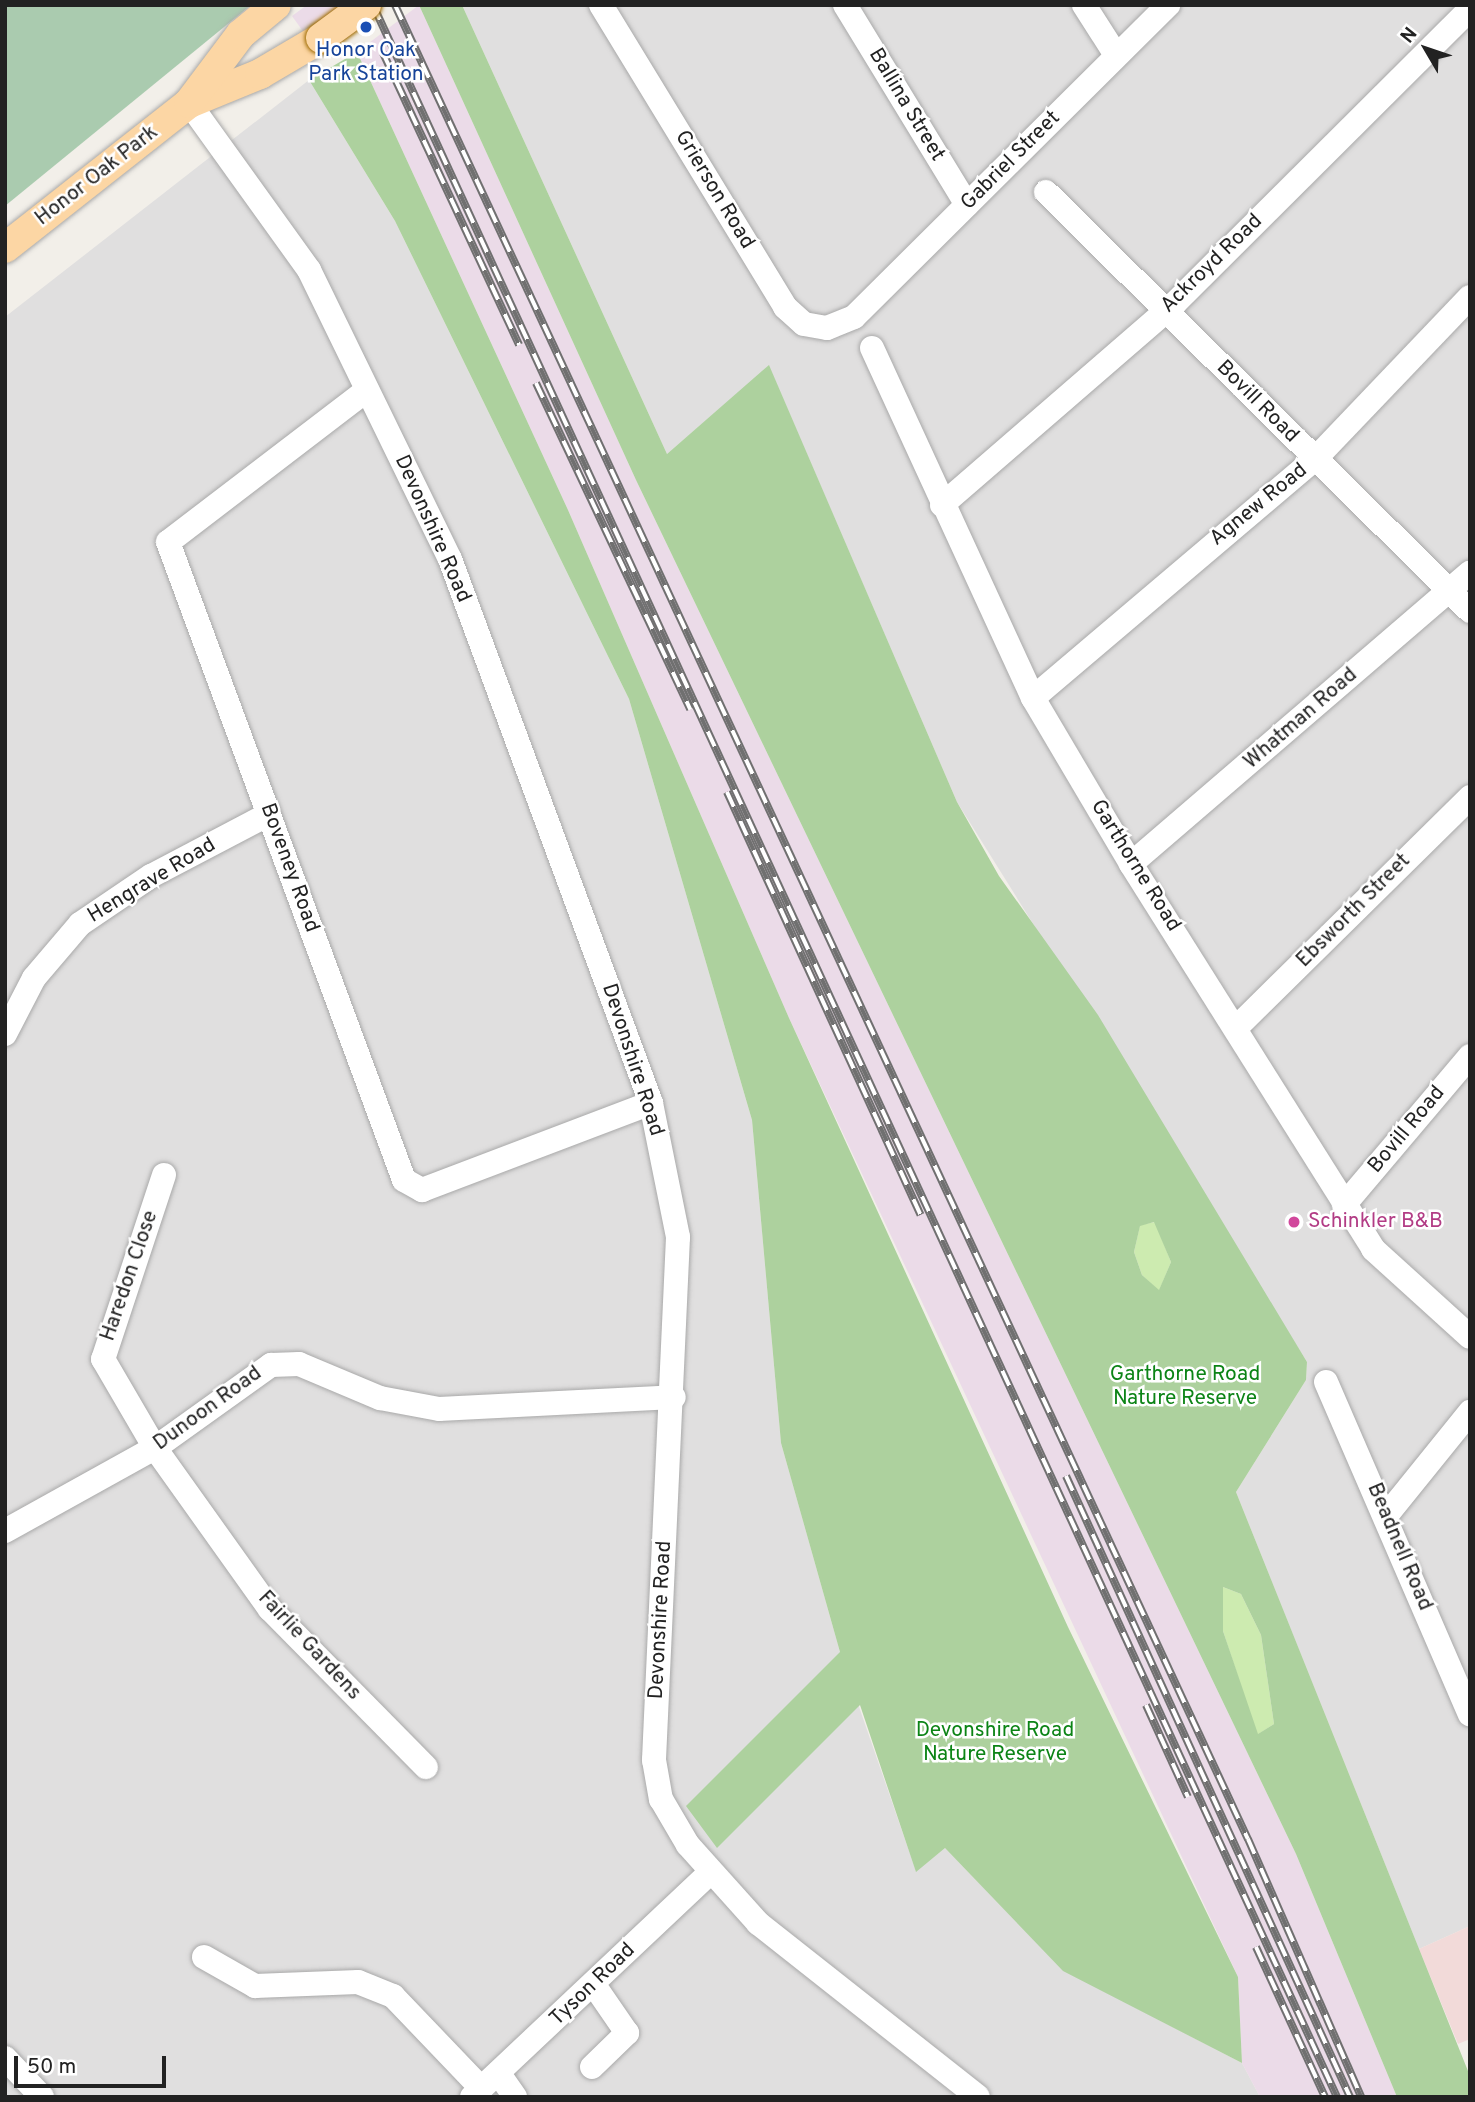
<!DOCTYPE html>
<style>
body{margin:0}
#map{position:relative;width:1475px;height:2102px;overflow:hidden;background:#f2efe9;font-family:Overpass,sans-serif}
div>[style]{position:absolute}
.residential>*{inset:0;background:#e0dfdf}
.commercial>*{inset:0;background:#f2dad9}
.industrial>*{inset:0;background:#ebdbe8}
.grass>*{inset:0;background:#cdebb0}
.forest>*{inset:0;background:#add19e}
.cemetery>*{inset:0;background:#aacbaf}
.roads{filter:drop-shadow(0 0 2px #a9a9a9) drop-shadow(0 0 2px #a9a9a9)}
.minor>*{height:24px;margin:-12px;padding:0 12px;transform-origin:12px;border-radius:12px;background:#fff}
.major>*{height:30px;margin:-15px;padding:0 15px;transform-origin:15px;border-radius:15px;background:#fcd6a4}
.rail>*{height:8px;margin-top:-4px;transform-origin:0;background:repeating-linear-gradient(90deg,#fff 0 16px,#707070 0 32px);box-sizing:border-box;border-block:2px solid #707070}
.bridges{filter:drop-shadow(0 0 2px #a06b00) drop-shadow(0 0 2px #a06b00)}
.major-bridge>*{height:30px;margin:-15px;padding:0 15px;transform-origin:15px;border-radius:15px;background:#fcd6a4}
.dots>*{width:19px;height:19px;translate:-50% -50%;box-sizing:border-box;border:4px solid #fff;border-radius:50%}
span{translate:-50% -50%;white-space:nowrap;text-align:center;line-height:1.15;-webkit-text-stroke:5px #fff;paint-order:stroke}
.transit-label{font-size:21px;color:#164399}
.street-label{font-size:21px;color:#222}
.hotel-label{font-size:21px;color:#b23c85}
.left{translate:0 -50%;text-align:left}
.park-label{font-size:21px;color:#0c8416}
.frame{position:absolute;inset:0;border:7px solid #222;pointer-events:none}
.north{position:absolute;left:1391px;top:14px;width:70px;height:70px;-webkit-text-stroke:5px #fff;paint-order:stroke;rotate:309deg;font-size:19px;font-weight:700;line-height:28px;text-align:center;color:#222}
.north::after{content:'';display:block;margin:auto;width:24px;height:32px;background:#222;clip-path:polygon(50% 0,100% 100%,50% 72%,0 100%)}
.scale{position:absolute;left:14px;top:2056px;width:152px;height:32px;box-sizing:border-box;border:4px solid #222;border-top:0;padding-left:9px;font-size:21px;line-height:24px;white-space:nowrap;color:#222;-webkit-text-stroke:5px #fff;paint-order:stroke}
</style>
<div id="map">
<div class="residential">
<div style="clip-path:polygon(462px 5px,1470px 5px,1470px 1926px,1419px 1949px,1236px 1492px,1306px 1380px,1307px 1362px,957px 802px,769px 366px,667px 454px)"></div>
<div style="clip-path:polygon(309px 80px,395px 221px,629px 699px,752px 1120px,781px 1443px,840px 1652px,916px 1871px,945px 1848px,1063px 1970px,1242px 2063px,1260px 2097px,5px 2097px,5px 317px)"></div>
</div>
<div class="commercial">
<div style="clip-path:polygon(1470px 1926px,1470px 2039px,1458px 2044px,1419px 1949px)"></div>
</div>
<div class="industrial">
<div style="clip-path:polygon(307px 5px,346px 5px,305px 34px,292px 16px)"></div>
<div style="clip-path:polygon(419px 5px,636px 480px,1296px 1854px,1397px 2097px,1260px 2097px,1242px 2063px,1238px 1977px,789px 1018px,568px 510px,357px 52px)"></div>
</div>
<div class="grass">
<div style="clip-path:polygon(1155px 1222px,1171px 1262px,1159px 1291px,1142px 1275px,1134px 1252px,1140px 1225px)"></div>
<div style="clip-path:polygon(1223px 1587px,1241px 1594px,1261px 1635px,1274px 1724px,1257px 1735px,1223px 1631px)"></div>
</div>
<div class="forest">
<div style="clip-path:polygon(evenodd,419px 5px,462px 5px,667px 454px,769px 365px,957px 802px,999px 876px,1098px 1015px,1307px 1362px,1306px 1380px,1236px 1492px,1470px 2076px,1470px 2097px,1397px 2097px,1296px 1854px,636px 480px,419px 5px,1154px 1222px,1171px 1262px,1159px 1290px,1142px 1275px,1134px 1252px,1140px 1226px,1154px 1222px,419px 5px,1223px 1587px,1241px 1594px,1261px 1635px,1274px 1724px,1258px 1734px,1223px 1631px,1223px 1587px)"></div>
<div style="clip-path:polygon(357px 52px,568px 510px,789px 1018px,1068px 1627px,1238px 1977px,1242px 2063px,1063px 1971px,945px 1848px,916px 1872px,860px 1705px,717px 1848px,686px 1806px,840px 1652px,781px 1443px,752px 1120px,629px 699px,395px 221px,309px 80px)"></div>
</div>
<div class="cemetery">
<div style="clip-path:polygon(5px 5px,251px 5px,5px 206px)"></div>
</div>
<div class="roads">
<div class="minor">
<div style="left:601px;top:5px;width:354px;rotate:58.6deg"></div>
<div style="left:785px;top:307px;width:25px;rotate:42deg"></div>
<div style="left:804px;top:324px;width:23px;rotate:10deg"></div>
<div style="left:827px;top:328px;width:29px;rotate:-22deg"></div>
<div style="left:854px;top:317px;width:443px;rotate:-44.8deg"></div>
<div style="left:845px;top:5px;width:234px;rotate:58.6deg"></div>
<div style="left:1084px;top:5px;width:59px;rotate:57.4deg"></div>
<div style="left:189px;top:103px;width:206px;rotate:54.3deg"></div>
<div style="left:309px;top:270px;width:322px;rotate:64deg"></div>
<div style="left:450px;top:559px;width:580px;rotate:69.72deg"></div>
<div style="left:651px;top:1103px;width:137px;rotate:78.6deg"></div>
<div style="left:678px;top:1237px;width:524px;rotate:92.63deg"></div>
<div style="left:654px;top:1760px;width:40px;rotate:80deg"></div>
<div style="left:661px;top:1799px;width:53px;rotate:59.6deg"></div>
<div style="left:688px;top:1845px;width:105px;rotate:48.1deg"></div>
<div style="left:758px;top:1923px;width:280px;rotate:38.3deg"></div>
<div style="left:1046px;top:192px;width:596px;rotate:44.66deg"></div>
<div style="left:872px;top:348px;width:385px;rotate:65.3deg"></div>
<div style="left:1033px;top:698px;width:193px;rotate:59.4deg"></div>
<div style="left:1131px;top:864px;width:455px;rotate:57.8deg"></div>
<div style="left:1373px;top:1249px;width:131px;rotate:42.2deg"></div>
<div style="left:367px;top:390px;width:250px;rotate:142.6deg"></div>
<div style="left:168px;top:542px;width:680px;rotate:69.7deg"></div>
<div style="left:404px;top:1180px;width:21px;rotate:29deg"></div>
<div style="left:422px;top:1190px;width:245px;rotate:-20.8deg"></div>
<div style="left:942px;top:505px;width:308px;rotate:-40.9deg"></div>
<div style="left:1175px;top:303px;width:416px;rotate:-44.9deg"></div>
<div style="left:1033px;top:698px;width:370px;rotate:-40.3deg"></div>
<div style="left:1315px;top:459px;width:224px;rotate:-46.3deg"></div>
<div style="left:1131px;top:864px;width:447px;rotate:-40.7deg"></div>
<div style="left:1238px;top:1026px;width:326px;rotate:-44.6deg"></div>
<div style="left:5px;top:1034px;width:63px;rotate:-62.6deg"></div>
<div style="left:34px;top:978px;width:71px;rotate:-49.6deg"></div>
<div style="left:80px;top:924px;width:86px;rotate:-34.1deg"></div>
<div style="left:151px;top:876px;width:133px;rotate:-27.7deg"></div>
<div style="left:164px;top:1175px;width:194px;rotate:108.3deg"></div>
<div style="left:103px;top:1359px;width:103px;rotate:59.7deg"></div>
<div style="left:155px;top:1448px;width:198px;rotate:54.5deg"></div>
<div style="left:270px;top:1609px;width:222px;rotate:45.4deg"></div>
<div style="left:1344px;top:1205px;width:195px;rotate:-49.8deg"></div>
<div style="left:1326px;top:1382px;width:362px;rotate:66.6deg"></div>
<div style="left:1386px;top:1516px;width:134px;rotate:-51.1deg"></div>
<div style="left:5px;top:1531px;width:171px;rotate:-29deg"></div>
<div style="left:155px;top:1448px;width:143px;rotate:-35.6deg"></div>
<div style="left:271px;top:1365px;width:28px;rotate:-2deg"></div>
<div style="left:299px;top:1364px;width:88px;rotate:22.8deg"></div>
<div style="left:380px;top:1398px;width:60px;rotate:10.6deg"></div>
<div style="left:439px;top:1409px;width:235px;rotate:-2.9deg"></div>
<div style="left:204px;top:1957px;width:59px;rotate:29.6deg"></div>
<div style="left:255px;top:1986px;width:103px;rotate:-2.2deg"></div>
<div style="left:358px;top:1982px;width:38px;rotate:22deg"></div>
<div style="left:393px;top:1996px;width:127px;rotate:46.3deg"></div>
<div style="left:5px;top:2058px;width:54px;rotate:46.5deg"></div>
<div style="left:592px;top:2067px;width:49px;rotate:-44.2deg"></div>
<div style="left:627px;top:2033px;width:58px;rotate:-124.5deg"></div>
<div style="left:499px;top:2074px;width:28px;rotate:55deg"></div>
<div style="left:472px;top:2097px;width:328px;rotate:-43.3deg"></div>
</div>
<div class="major">
<div style="left:189px;top:103px;width:77px;rotate:-22.2deg"></div>
<div style="left:260px;top:74px;width:71px;rotate:-30.5deg"></div>
<div style="left:5px;top:248px;width:234px;rotate:-38.2deg"></div>
<div style="left:189px;top:103px;width:86px;rotate:-53deg"></div>
<div style="left:241px;top:34px;width:45px;rotate:-39.6deg"></div>
</div>
</div>
<div class="rail">
<div style="left:373px;top:5px;width:2303px;rotate:65.26deg"></div>
<div style="left:395px;top:5px;width:2023px;rotate:65.06deg"></div>
<div style="left:1248px;top:1839px;width:282px;rotate:66.3deg"></div>
<div style="left:383px;top:53px;width:322px;rotate:65deg"></div>
<div style="left:536px;top:383px;width:361px;rotate:64.7deg"></div>
<div style="left:727px;top:792px;width:465px;rotate:65.4deg"></div>
<div style="left:1066px;top:1476px;width:683px;rotate:65.42deg"></div>
<div style="left:1146px;top:1705px;width:101px;rotate:65.5deg"></div>
<div style="left:1256px;top:1947px;width:165px;rotate:65.3deg"></div>
</div>
<div class="bridges">
<div class="major-bridge">
<div style="left:321px;top:38px;width:56px;rotate:-36.3deg"></div>
</div>
</div>
<div class="dots">
<div style="left:366px;top:27px;background:#1a4fb4"></div>
<div style="left:1294px;top:1222px;background:#d1479c"></div>
</div>
<div class="transit-label">
<span style="left:366px;top:63px">Honor Oak<br>Park Station</span>
</div>
<div class="street-label">
<span style="left:906px;top:105px;rotate:59deg">Ballina Street</span>
<span style="left:1011px;top:161px;rotate:-45deg">Gabriel Street</span>
<span style="left:97px;top:176px;rotate:-38deg">Honor Oak Park</span>
<span style="left:714px;top:190px;rotate:59deg">Grierson Road</span>
<span style="left:1212px;top:264px;rotate:-44deg">Ackroyd Road</span>
<span style="left:1257px;top:402px;rotate:45deg">Bovill Road</span>
<span style="left:1259px;top:505px;rotate:-39deg">Agnew Road</span>
<span style="left:432px;top:529px;rotate:66deg">Devonshire Road</span>
<span style="left:1301px;top:719px;rotate:-41deg">Whatman Road</span>
<span style="left:1135px;top:866px;rotate:58deg">Garthorne Road</span>
<span style="left:289px;top:868px;rotate:70deg">Boveney Road</span>
<span style="left:152px;top:881px;rotate:-31deg">Hengrave Road</span>
<span style="left:1354px;top:911px;rotate:-45deg">Ebsworth Street</span>
<span style="left:632px;top:1060px;rotate:72deg">Devonshire Road</span>
<span style="left:1407px;top:1130px;rotate:-50deg">Bovill Road</span>
<span style="left:130px;top:1276px;rotate:-71deg">Haredon Close</span>
<span style="left:208px;top:1409px;rotate:-36deg">Dunoon Road</span>
<span style="left:1399px;top:1547px;rotate:67deg">Beadnell Road</span>
<span style="left:661px;top:1620px;rotate:-87deg">Devonshire Road</span>
<span style="left:309px;top:1646px;rotate:47deg">Fairlie Gardens</span>
<span style="left:593px;top:1985px;rotate:-44deg">Tyson Road</span>
</div>
<div class="hotel-label">
<span class="left" style="left:1308px;top:1222px">Schinkler B&amp;B</span>
</div>
<div class="park-label">
<span style="left:1185px;top:1387px">Garthorne Road<br>Nature Reserve</span>
<span style="left:995px;top:1743px">Devonshire Road<br>Nature Reserve</span>
</div>
<div class="frame"></div>
<div class="north">N</div>
<div class="scale">50 m</div>
</div>
